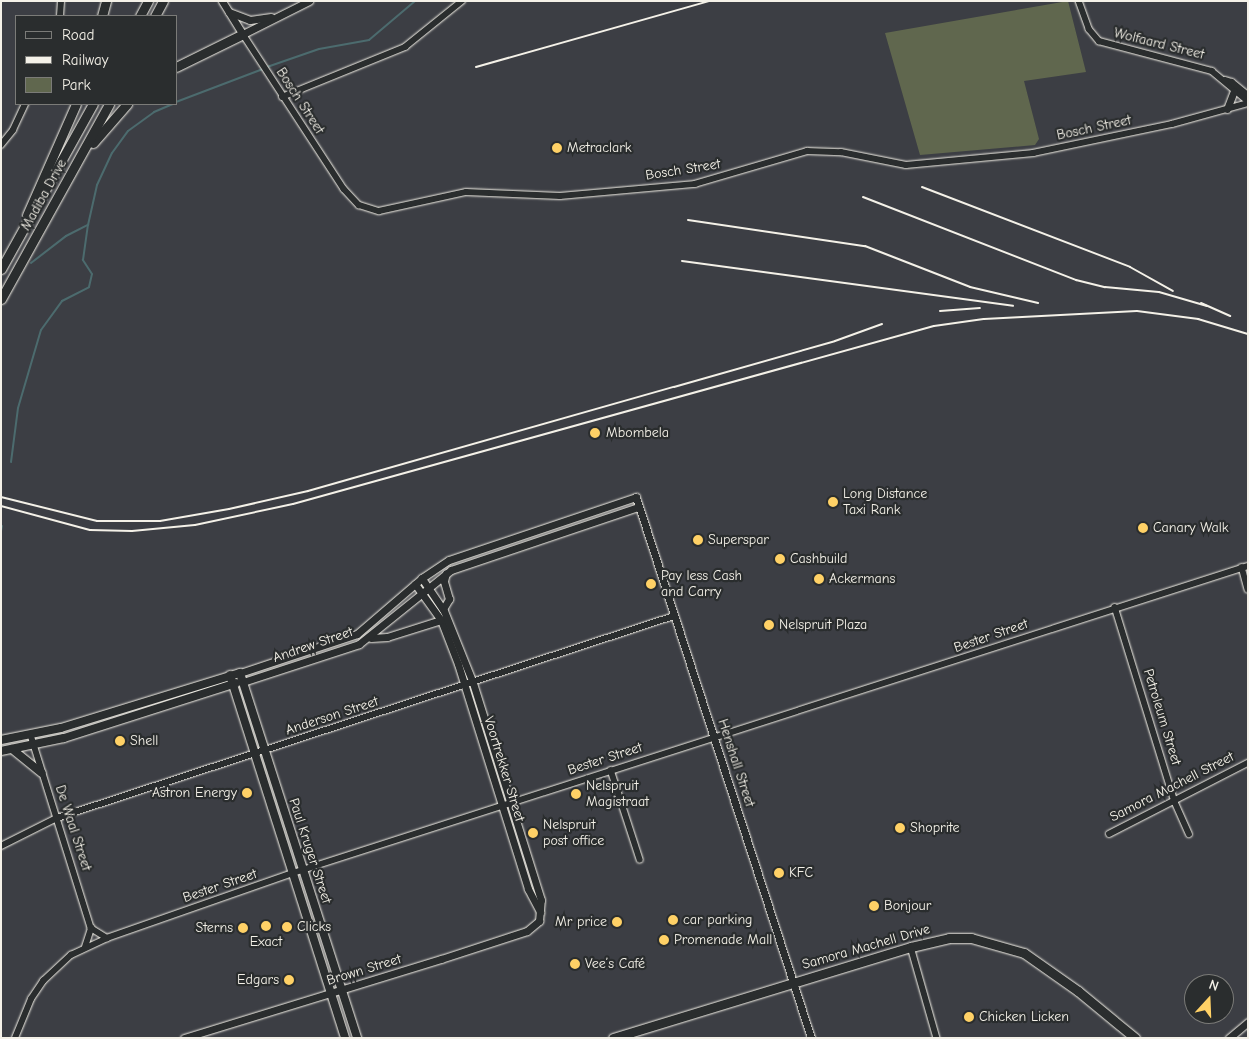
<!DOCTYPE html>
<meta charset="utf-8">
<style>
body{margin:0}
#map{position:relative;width:1249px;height:1039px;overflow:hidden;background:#3c3e44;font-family:"Comic Neue",sans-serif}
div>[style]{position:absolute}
.green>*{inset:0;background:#60674e}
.stream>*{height:2px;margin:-1px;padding:0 1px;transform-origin:1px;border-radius:1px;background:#4c6b6e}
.roads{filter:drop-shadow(0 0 1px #f4f1e8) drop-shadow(0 0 1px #f4f1e8)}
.minor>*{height:5.5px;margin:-2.75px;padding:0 2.75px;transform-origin:2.75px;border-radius:2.75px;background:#2a2d2e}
.tertiary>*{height:7px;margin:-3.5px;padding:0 3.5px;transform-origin:3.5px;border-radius:3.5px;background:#2a2d2e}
.secondary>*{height:8px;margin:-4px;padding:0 4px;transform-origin:4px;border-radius:4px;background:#2a2d2e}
.primary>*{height:9px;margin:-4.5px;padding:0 4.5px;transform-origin:4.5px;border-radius:4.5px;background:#2a2d2e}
.rail>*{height:2px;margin:-1px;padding:0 1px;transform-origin:1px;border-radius:1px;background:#f4f1e8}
.dots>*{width:14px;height:14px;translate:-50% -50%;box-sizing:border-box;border:2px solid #2a2d2e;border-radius:50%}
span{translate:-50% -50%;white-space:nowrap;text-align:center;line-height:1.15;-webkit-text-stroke:4.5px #2a2d2e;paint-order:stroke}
.street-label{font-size:14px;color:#f4f1e8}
.poi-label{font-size:14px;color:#f4f1e8}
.left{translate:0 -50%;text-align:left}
.right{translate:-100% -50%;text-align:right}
.frame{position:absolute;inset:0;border:2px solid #f4f1e8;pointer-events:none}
.legend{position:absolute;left:15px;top:15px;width:162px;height:90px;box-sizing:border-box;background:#2a2d2e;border:1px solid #7b7b78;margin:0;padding:6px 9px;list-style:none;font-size:15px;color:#f4f1e8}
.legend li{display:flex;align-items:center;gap:10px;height:25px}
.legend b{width:25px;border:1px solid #7b7b78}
.north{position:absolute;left:1184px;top:974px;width:50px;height:50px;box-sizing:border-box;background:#2a2d2e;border:1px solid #7b7b78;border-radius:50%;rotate:20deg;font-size:14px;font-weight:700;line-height:20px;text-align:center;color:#f4f1e8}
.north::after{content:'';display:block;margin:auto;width:18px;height:22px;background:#ffd166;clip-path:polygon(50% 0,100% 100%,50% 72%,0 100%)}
</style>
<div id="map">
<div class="green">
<div style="clip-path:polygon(1068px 1px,1086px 72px,1024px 81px,1039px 139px,1035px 145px,920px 155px,885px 33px)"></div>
</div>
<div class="stream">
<div style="left:267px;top:67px;width:55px;rotate:-19.1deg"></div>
<div style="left:319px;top:49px;width:51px;rotate:-10.2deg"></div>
<div style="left:369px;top:40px;width:60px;rotate:-40.3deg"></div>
<div style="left:176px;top:102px;width:93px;rotate:-20.8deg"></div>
<div style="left:31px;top:263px;width:44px;rotate:-37.6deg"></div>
<div style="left:66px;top:236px;width:25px;rotate:-27deg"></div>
<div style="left:88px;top:225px;width:41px;rotate:-77.3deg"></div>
<div style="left:97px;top:185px;width:35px;rotate:-65deg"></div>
<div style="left:112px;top:153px;width:27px;rotate:-54deg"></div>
<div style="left:128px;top:131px;width:32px;rotate:-36deg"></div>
<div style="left:154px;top:112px;width:21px;rotate:-23deg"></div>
<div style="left:11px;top:462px;width:54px;rotate:-82.6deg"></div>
<div style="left:18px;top:408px;width:81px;rotate:-73.6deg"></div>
<div style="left:41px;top:330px;width:36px;rotate:-54deg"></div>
<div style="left:62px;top:301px;width:30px;rotate:-27deg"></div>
<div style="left:89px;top:287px;width:13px;rotate:-77deg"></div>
<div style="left:92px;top:274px;width:17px;rotate:-123deg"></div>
<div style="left:83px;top:260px;width:35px;rotate:-82deg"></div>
<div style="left:1px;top:531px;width:5px;rotate:-79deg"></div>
</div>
<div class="roads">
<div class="minor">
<div style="left:1079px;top:1px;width:30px;rotate:70deg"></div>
<div style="left:1089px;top:29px;width:16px;rotate:50deg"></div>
<div style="left:1099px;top:41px;width:117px;rotate:14.9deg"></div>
<div style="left:1212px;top:71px;width:47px;rotate:39.8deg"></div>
<div style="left:60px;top:16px;width:15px;rotate:-86deg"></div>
<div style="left:243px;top:34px;width:185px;rotate:56.9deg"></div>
<div style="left:344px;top:189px;width:22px;rotate:47deg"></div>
<div style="left:359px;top:205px;width:21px;rotate:17deg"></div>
<div style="left:379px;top:211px;width:89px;rotate:-12.3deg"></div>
<div style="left:466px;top:192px;width:94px;rotate:2.4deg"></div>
<div style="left:560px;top:196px;width:136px;rotate:-5.1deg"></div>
<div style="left:695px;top:184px;width:117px;rotate:-16.4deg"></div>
<div style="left:807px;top:151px;width:34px;rotate:2deg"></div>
<div style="left:841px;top:152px;width:66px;rotate:11.3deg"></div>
<div style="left:906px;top:165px;width:128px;rotate:-5.4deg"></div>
<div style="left:1033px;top:153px;width:142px;rotate:-11.8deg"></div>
<div style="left:1172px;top:124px;width:79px;rotate:-15.4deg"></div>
<div style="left:1225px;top:80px;width:7px;rotate:16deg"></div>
<div style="left:1232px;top:82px;width:21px;rotate:39deg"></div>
<div style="left:282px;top:97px;width:133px;rotate:-22.1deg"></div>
<div style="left:405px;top:47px;width:73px;rotate:-38.9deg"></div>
<div style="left:1px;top:145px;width:19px;rotate:-51deg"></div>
<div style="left:13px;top:130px;width:29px;rotate:-65deg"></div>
<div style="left:1242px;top:567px;width:23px;rotate:75deg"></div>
<div style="left:1115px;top:607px;width:204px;rotate:72.9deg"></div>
<div style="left:1175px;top:802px;width:35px;rotate:66deg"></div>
<div style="left:31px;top:735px;width:202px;rotate:72.7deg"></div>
<div style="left:91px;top:928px;width:19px;rotate:32deg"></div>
<div style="left:611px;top:770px;width:94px;rotate:72deg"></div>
<div style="left:1109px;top:834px;width:156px;rotate:-27.1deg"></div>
<div style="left:1px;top:846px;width:63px;rotate:-26.6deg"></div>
<div style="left:57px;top:818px;width:649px;rotate:-18.13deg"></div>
<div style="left:85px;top:947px;width:20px;rotate:-72deg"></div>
<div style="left:911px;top:947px;width:95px;rotate:74.1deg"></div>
<div style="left:15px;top:1038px;width:42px;rotate:-67.7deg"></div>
<div style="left:31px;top:999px;width:22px;rotate:-56deg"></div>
<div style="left:43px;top:981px;width:38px;rotate:-43deg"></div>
<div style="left:71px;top:955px;width:40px;rotate:-25deg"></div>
<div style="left:107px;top:938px;width:197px;rotate:-19.3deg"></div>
<div style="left:293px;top:873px;width:1003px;rotate:-17.82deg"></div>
</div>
<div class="tertiary">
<div style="left:222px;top:1px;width:39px;rotate:58deg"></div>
<div style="left:243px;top:34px;width:74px;rotate:-26.6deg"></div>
<div style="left:229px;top:12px;width:22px;rotate:21deg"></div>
<div style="left:250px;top:20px;width:21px;rotate:-8deg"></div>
<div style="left:1227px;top:109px;width:19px;rotate:-69deg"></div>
<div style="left:415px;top:584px;width:44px;rotate:54.2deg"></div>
<div style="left:441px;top:620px;width:47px;rotate:68.9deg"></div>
<div style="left:458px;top:664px;width:236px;rotate:72.7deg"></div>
<div style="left:528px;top:889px;width:26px;rotate:62deg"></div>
<div style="left:443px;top:609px;width:12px;rotate:-59deg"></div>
<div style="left:449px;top:599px;width:19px;rotate:-106deg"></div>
<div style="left:444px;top:581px;width:8px;rotate:-76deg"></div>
<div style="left:371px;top:638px;width:16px;rotate:-4deg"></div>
<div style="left:387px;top:637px;width:57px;rotate:-17.5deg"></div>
<div style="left:240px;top:673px;width:123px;rotate:-18.4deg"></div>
<div style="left:357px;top:634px;width:86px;rotate:-40.7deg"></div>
<div style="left:422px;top:578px;width:32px;rotate:-34deg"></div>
<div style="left:449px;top:560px;width:197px;rotate:-18.6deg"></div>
<div style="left:636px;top:497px;width:569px;rotate:72.07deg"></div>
<div style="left:243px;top:682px;width:122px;rotate:-18.1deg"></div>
<div style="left:359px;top:644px;width:118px;rotate:-38.8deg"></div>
<div style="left:451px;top:570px;width:197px;rotate:-18.6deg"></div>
<div style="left:184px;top:1038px;width:269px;rotate:-17.1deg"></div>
<div style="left:441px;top:959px;width:90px;rotate:-18deg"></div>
<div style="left:527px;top:931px;width:16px;rotate:-40deg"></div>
<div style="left:539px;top:921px;width:21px;rotate:-85deg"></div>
<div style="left:541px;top:900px;width:227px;rotate:-107.4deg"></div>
<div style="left:473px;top:683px;width:78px;rotate:-111.9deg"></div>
<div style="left:444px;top:611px;width:40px;rotate:-124deg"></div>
<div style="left:1229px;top:1038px;width:25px;rotate:-40deg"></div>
</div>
<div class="secondary">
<div style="left:230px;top:675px;width:381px;rotate:72.4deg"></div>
<div style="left:1px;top:740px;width:61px;rotate:-11.3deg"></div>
<div style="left:61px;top:728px;width:187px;rotate:-17.1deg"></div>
<div style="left:240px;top:673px;width:383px;rotate:72.2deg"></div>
<div style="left:12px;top:749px;width:38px;rotate:39deg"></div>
<div style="left:1px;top:751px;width:64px;rotate:-11.7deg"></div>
<div style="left:64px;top:738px;width:181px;rotate:-17.7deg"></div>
</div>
<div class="primary">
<div style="left:102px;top:16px;width:16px;rotate:-75deg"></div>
<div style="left:140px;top:16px;width:17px;rotate:-62deg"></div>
<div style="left:155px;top:16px;width:17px;rotate:-62deg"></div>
<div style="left:176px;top:67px;width:75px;rotate:-26.2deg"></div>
<div style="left:93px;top:143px;width:52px;rotate:-48.9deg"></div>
<div style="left:27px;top:215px;width:121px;rotate:-66.2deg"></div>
<div style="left:1px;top:269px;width:189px;rotate:-60.9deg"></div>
<div style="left:1px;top:299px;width:223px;rotate:-61deg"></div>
<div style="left:613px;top:1038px;width:312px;rotate:-17deg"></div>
<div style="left:911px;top:947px;width:39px;rotate:-13deg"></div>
<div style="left:949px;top:938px;width:22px"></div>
<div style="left:971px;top:938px;width:55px;rotate:15.8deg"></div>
<div style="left:1024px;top:953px;width:66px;rotate:35.1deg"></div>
<div style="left:1078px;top:991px;width:74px;rotate:39.5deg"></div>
</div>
</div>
<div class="rail">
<div style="left:476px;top:67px;width:242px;rotate:-15.8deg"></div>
<div style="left:922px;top:187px;width:223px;rotate:21deg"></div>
<div style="left:1130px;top:267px;width:49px;rotate:29.2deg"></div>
<div style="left:863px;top:197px;width:229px;rotate:21.3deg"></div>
<div style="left:1076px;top:280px;width:30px;rotate:14deg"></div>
<div style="left:1105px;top:287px;width:54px;rotate:5.3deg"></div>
<div style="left:1159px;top:292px;width:50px;rotate:16.3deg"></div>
<div style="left:688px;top:220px;width:179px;rotate:8.4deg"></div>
<div style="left:865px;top:246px;width:113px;rotate:21.3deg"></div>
<div style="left:970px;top:287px;width:70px;rotate:13.2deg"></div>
<div style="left:682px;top:261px;width:334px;rotate:7.7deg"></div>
<div style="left:1201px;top:303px;width:32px;rotate:24deg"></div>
<div style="left:940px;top:311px;width:40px;rotate:-4.3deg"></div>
<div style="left:1px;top:497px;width:99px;rotate:14deg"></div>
<div style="left:97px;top:521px;width:63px"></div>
<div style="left:160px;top:521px;width:70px;rotate:-9.9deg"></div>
<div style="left:229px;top:509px;width:81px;rotate:-12.8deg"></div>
<div style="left:308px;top:491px;width:380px;rotate:-15.9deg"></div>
<div style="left:674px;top:387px;width:167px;rotate:-15.9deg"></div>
<div style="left:835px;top:341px;width:50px;rotate:-19.9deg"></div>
<div style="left:1px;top:506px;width:92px;rotate:15.1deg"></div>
<div style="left:90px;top:530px;width:42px;rotate:1.4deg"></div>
<div style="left:132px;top:531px;width:63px;rotate:-5.4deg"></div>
<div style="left:195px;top:525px;width:100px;rotate:-12.1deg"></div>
<div style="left:293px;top:504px;width:665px;rotate:-15.52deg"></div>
<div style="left:934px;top:326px;width:50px;rotate:-8deg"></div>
<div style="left:984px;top:319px;width:153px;rotate:-3deg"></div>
<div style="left:1137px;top:311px;width:62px;rotate:7.5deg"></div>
<div style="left:1198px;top:319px;width:52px;rotate:16.7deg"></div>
</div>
<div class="dots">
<div style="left:557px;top:148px;background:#ffd166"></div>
<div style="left:595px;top:433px;background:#ffd166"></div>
<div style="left:833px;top:502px;background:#ffd166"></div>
<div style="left:1143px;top:528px;background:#ffd166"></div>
<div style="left:698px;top:540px;background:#ffd166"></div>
<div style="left:780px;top:559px;background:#ffd166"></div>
<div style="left:819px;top:579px;background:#ffd166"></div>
<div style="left:651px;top:584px;background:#ffd166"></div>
<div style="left:769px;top:625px;background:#ffd166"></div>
<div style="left:120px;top:741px;background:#ffd166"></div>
<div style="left:247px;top:793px;background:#ffd166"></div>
<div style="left:576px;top:794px;background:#ffd166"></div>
<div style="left:900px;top:828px;background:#ffd166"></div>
<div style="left:533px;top:833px;background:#ffd166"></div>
<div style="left:779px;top:873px;background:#ffd166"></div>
<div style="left:874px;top:906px;background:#ffd166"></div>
<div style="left:673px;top:920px;background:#ffd166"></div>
<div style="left:617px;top:922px;background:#ffd166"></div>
<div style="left:266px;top:926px;background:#ffd166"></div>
<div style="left:287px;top:927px;background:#ffd166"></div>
<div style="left:243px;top:928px;background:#ffd166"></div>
<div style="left:664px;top:940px;background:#ffd166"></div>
<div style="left:575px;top:964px;background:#ffd166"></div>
<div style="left:289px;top:980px;background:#ffd166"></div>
<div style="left:969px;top:1017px;background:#ffd166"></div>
</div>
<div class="street-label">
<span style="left:1159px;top:44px;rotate:14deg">Wolfaard Street</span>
<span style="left:300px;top:101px;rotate:57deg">Bosch Street</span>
<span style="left:1094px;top:128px;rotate:-12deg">Bosch Street</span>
<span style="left:683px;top:170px;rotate:-9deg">Bosch Street</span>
<span style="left:44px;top:195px;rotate:-61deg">Madiba Drive</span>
<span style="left:991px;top:636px;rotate:-19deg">Bester Street</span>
<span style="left:313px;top:645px;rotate:-19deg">Andrew Street</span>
<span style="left:332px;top:716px;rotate:-18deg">Anderson Street</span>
<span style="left:1162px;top:717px;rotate:73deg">Petroleum Street</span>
<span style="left:605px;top:759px;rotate:-18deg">Bester Street</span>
<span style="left:736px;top:763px;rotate:72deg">Henshall Street</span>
<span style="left:504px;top:769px;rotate:73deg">Voortrekker Street</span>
<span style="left:1172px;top:787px;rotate:-27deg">Samora Machell Street</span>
<span style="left:73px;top:828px;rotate:72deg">De Waal Street</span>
<span style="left:310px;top:851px;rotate:72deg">Paul Kruger Street</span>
<span style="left:220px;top:886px;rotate:-19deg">Bester Street</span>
<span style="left:866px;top:947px;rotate:-16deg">Samora Machell Drive</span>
<span style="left:364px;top:970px;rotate:-17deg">Brown Street</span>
</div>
<div class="poi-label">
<span class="left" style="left:567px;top:148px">Metraclark</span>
<span class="left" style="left:606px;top:433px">Mbombela</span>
<span class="left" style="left:843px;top:502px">Long Distance<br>Taxi Rank</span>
<span class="left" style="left:1153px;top:528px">Canary Walk</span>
<span class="left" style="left:708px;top:540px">Superspar</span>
<span class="left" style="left:790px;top:559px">Cashbuild</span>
<span class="left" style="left:661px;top:584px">Pay less Cash<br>and Carry</span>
<span class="left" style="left:829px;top:579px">Ackermans</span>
<span class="left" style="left:779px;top:625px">Nelspruit Plaza</span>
<span class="left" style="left:130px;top:741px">Shell</span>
<span class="left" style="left:586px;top:794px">Nelspruit<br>Magistraat</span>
<span class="right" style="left:237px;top:793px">Astron Energy</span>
<span class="left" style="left:543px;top:833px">Nelspruit<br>post office</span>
<span class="left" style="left:910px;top:828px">Shoprite</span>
<span class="left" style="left:789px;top:873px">KFC</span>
<span class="left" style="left:884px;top:906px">Bonjour</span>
<span class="left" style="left:683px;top:920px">car parking</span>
<span class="right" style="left:607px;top:922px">Mr price</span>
<span class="left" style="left:297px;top:927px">Clicks</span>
<span class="right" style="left:233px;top:928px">Sterns</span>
<span class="left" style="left:674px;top:940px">Promenade Mall</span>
<span style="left:266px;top:942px">Exact</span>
<span class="left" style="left:585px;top:964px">Vee’s Café</span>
<span class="right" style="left:279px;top:980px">Edgars</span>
<span class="left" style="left:979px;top:1017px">Chicken Licken</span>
</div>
<div class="frame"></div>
<ul class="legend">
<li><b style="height:6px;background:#2a2d2e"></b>Road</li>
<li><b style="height:6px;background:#f4f1e8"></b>Railway</li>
<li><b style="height:14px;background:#60674e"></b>Park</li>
</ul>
<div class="north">N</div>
</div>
